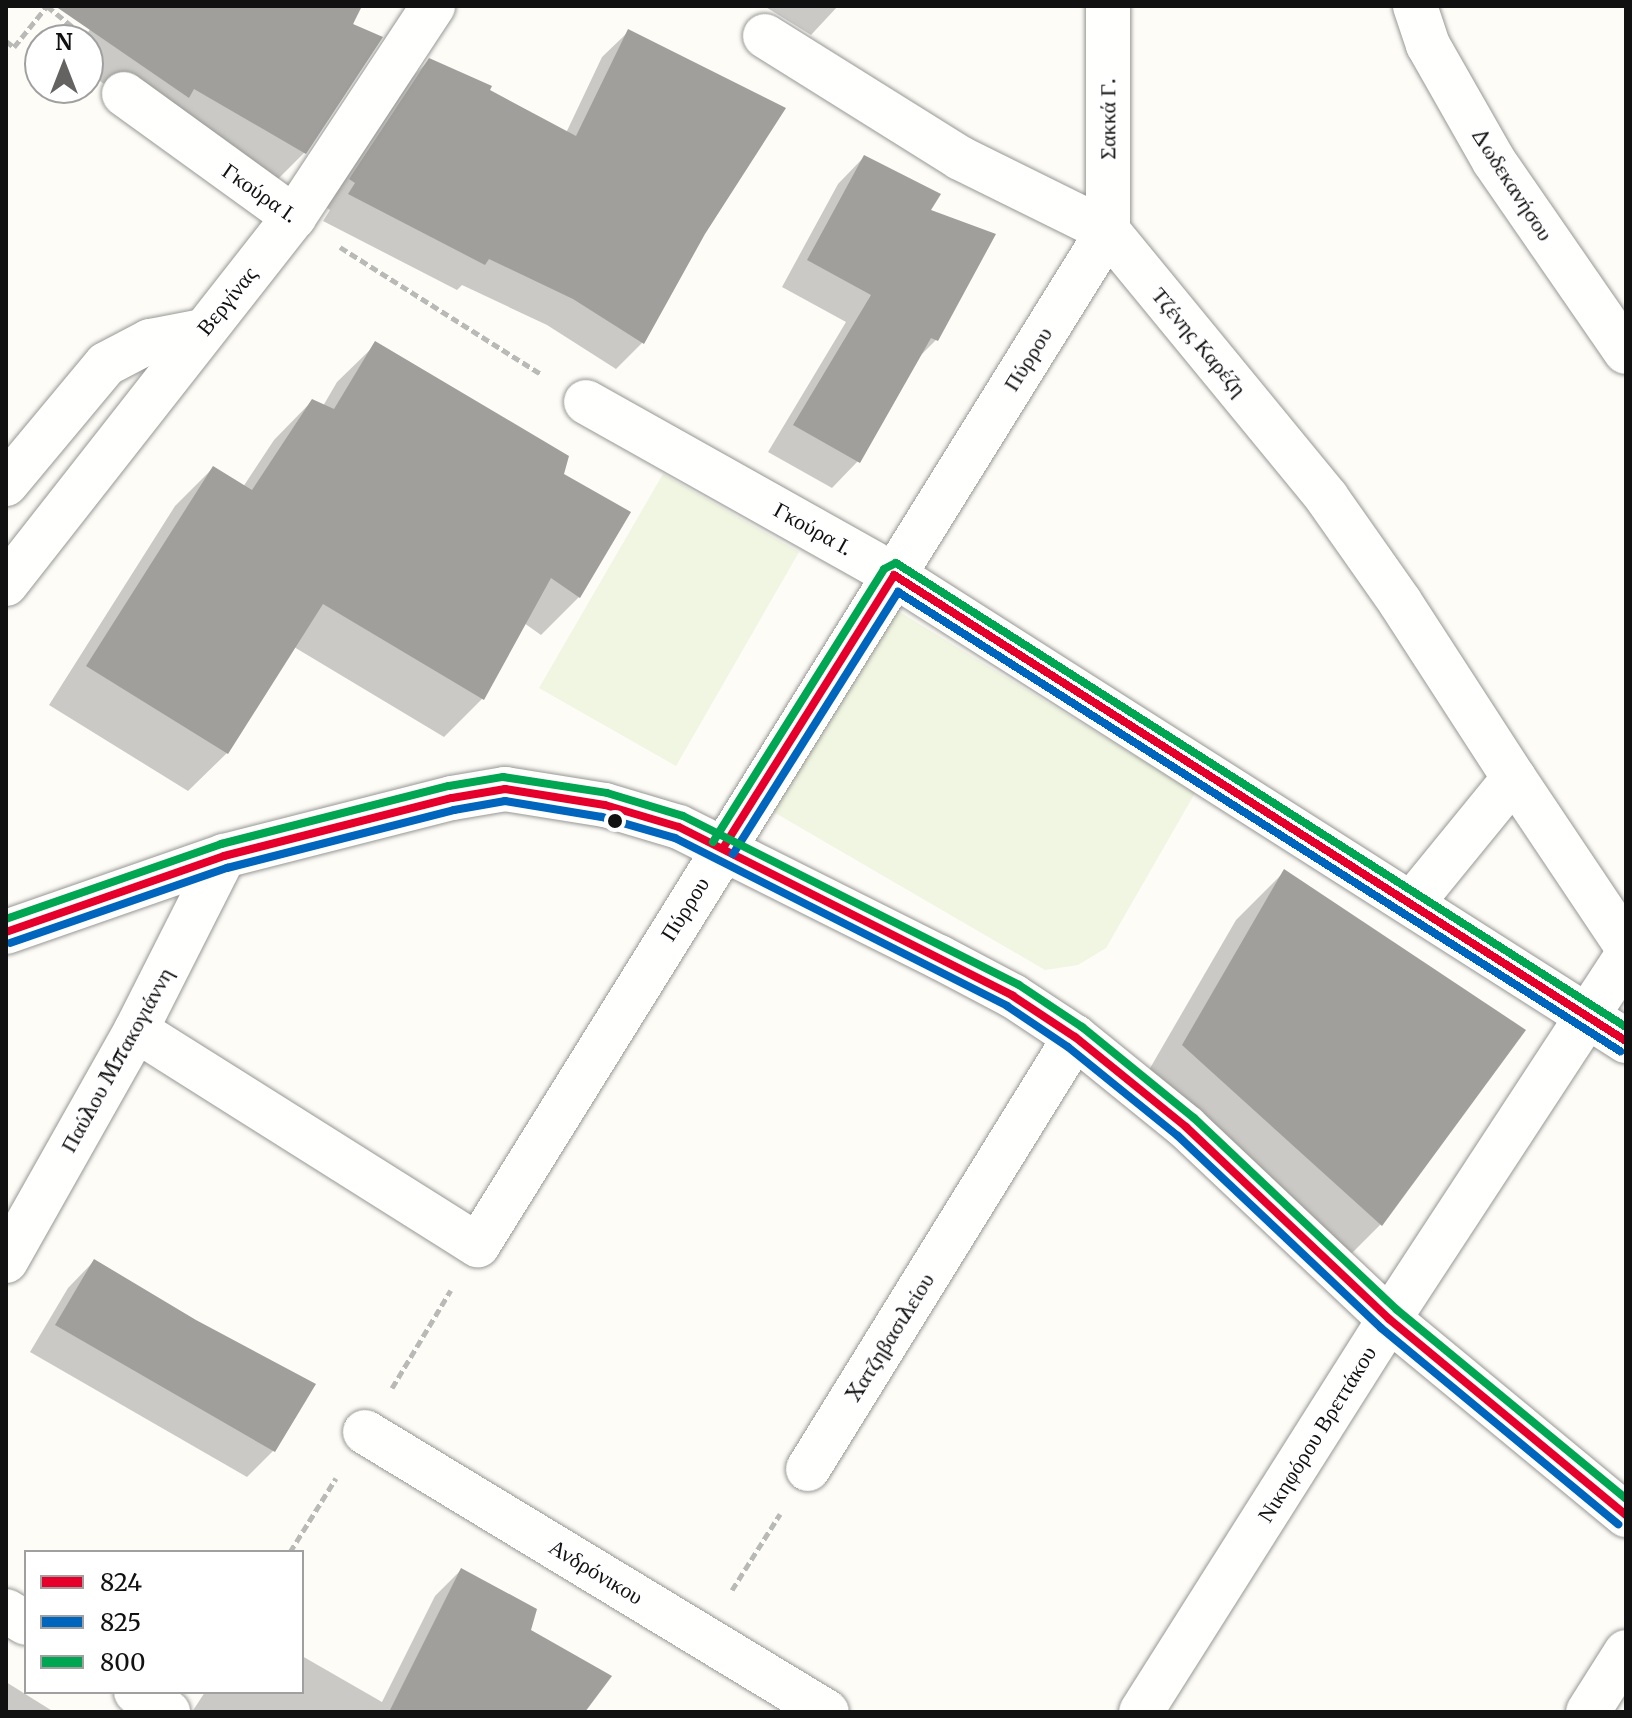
<!DOCTYPE html>
<meta charset="utf-8">
<style>
body{margin:0}
#map{position:relative;width:1632px;height:1718px;overflow:hidden;background:#fdfcf7;font-family:Merriweather,serif}
div>[style]{position:absolute}
.pitch>*{inset:0;background:#f0f6e1}
.shadow>*{inset:0;background:#0003}
.building>*{inset:0;background:#a19f9c}
.path>*{height:5px;margin-top:-2.5px;transform-origin:0;background:repeating-linear-gradient(90deg,#b9b9b8 0 8px,transparent 0 12px)}
.roads{filter:drop-shadow(0 0 2px #979795) drop-shadow(0 0 2px #979795)}
.minor>*{height:44px;margin:-22px;padding:0 22px;transform-origin:22px;border-radius:22px;background:#fffffe}
.bus-1>*{height:8px;margin:-4px;padding:0 4px;transform-origin:4px;border-radius:4px;background:#e4002b}
.bus-2>*{height:8px;margin:-4px;padding:0 4px;transform-origin:4px;border-radius:4px;background:#0065bd}
.bus-3>*{height:8px;margin:-4px;padding:0 4px;transform-origin:4px;border-radius:4px;background:#00a651}
.dots>*{width:22px;height:22px;translate:-50% -50%;box-sizing:border-box;border:4px solid #fff;border-radius:50%}
span{translate:-50% -50%;white-space:nowrap;text-align:center;line-height:1.15;-webkit-text-stroke:8px #fff;paint-order:stroke}
.street-label{font-size:22px;color:#111}
.frame{position:absolute;inset:0;border:8px solid #111;pointer-events:none}
.legend{position:absolute;left:24px;top:1550px;width:280px;height:144px;box-sizing:border-box;background:#fff;border:2px solid #a0a0a0;margin:0;padding:10px 14px;list-style:none;font-size:24px;color:#111}
.legend li{display:flex;align-items:center;gap:16px;height:40px}
.legend b{width:40px;border:2px solid #a0a0a0}
.north{position:absolute;left:24px;top:24px;width:80px;height:80px;box-sizing:border-box;background:#fff;border:2px solid #a0a0a0;border-radius:50%;rotate:0deg;font-size:22px;font-weight:700;line-height:32px;text-align:center;color:#111}
.north::after{content:'';display:block;margin:auto;width:28px;height:36px;background:#646362;clip-path:polygon(50% 0,100% 100%,50% 72%,0 100%)}
</style>
<div id="map">
<div class="pitch">
<div style="clip-path:polygon(663px 474px,799px 552px,676px 766px,539px 688px)"></div>
<div style="clip-path:polygon(890px 606px,1195px 793px,1106px 948px,1078px 965px,1045px 970px,753px 800px)"></div>
</div>
<div class="shadow">
<div style="clip-path:polygon(108px 6px,360px 6px,304px 153px,278px 179px,161px 123px,88px 73px,88px 40px,82px 40px)"></div>
<div style="clip-path:polygon(764px 6px,838px 6px,811px 35px)"></div>
<div style="clip-path:polygon(629px 31px,643px 342px,616px 369px,547px 325px,462px 285px,457px 290px,323px 221px,330px 210px,324px 206px,403px 87px,429px 60px,566px 133px,602px 57px)"></div>
<div style="clip-path:polygon(864px 157px,928px 211px,993px 235px,936px 340px,916px 360px,858px 461px,832px 488px,768px 452px,846px 322px,782px 287px,838px 184px)"></div>
<div style="clip-path:polygon(376px 344px,561px 475px,579px 597px,541px 635px,524px 623px,482px 699px,444px 737px,294px 647px,227px 753px,188px 791px,49px 705px,175px 506px,213px 468px,243px 487px,274px 440px,312px 401px,323px 406px,337px 382px)"></div>
<div style="clip-path:polygon(1284px 872px,1381px 1224px,1333px 1272px,1135px 1094px,1236px 920px)"></div>
<div style="clip-path:polygon(94px 1261px,195px 1322px,274px 1450px,247px 1477px,30px 1352px,68px 1288px)"></div>
<div style="clip-path:polygon(461px 1570px,529px 1631px,583px 1712px,192px 1712px,205px 1692px,302px 1692px,302px 1656px,382px 1702px,435px 1596px)"></div>
<div style="clip-path:polygon(6px 1682px,54px 1712px,6px 1712px)"></div>
</div>
<div class="building">
<div style="clip-path:polygon(55px 6px,362px 6px,353px 24px,383px 37px,306px 154px,194px 89px,189px 98px)"></div>
<div style="clip-path:polygon(628px 29px,786px 108px,705px 234px,644px 344px,573px 299px,489px 259px,485px 265px,348px 194px,355px 183px,349px 179px,429px 58px,492px 86px,490px 90px,576px 136px)"></div>
<div style="clip-path:polygon(864px 155px,941px 194px,931px 210px,996px 234px,938px 341px,931px 338px,860px 463px,793px 425px,871px 295px,807px 260px)"></div>
<div style="clip-path:polygon(375px 341px,569px 456px,564px 474px,631px 512px,580px 598px,551px 578px,484px 700px,323px 604px,228px 754px,86px 666px,213px 466px,252px 490px,312px 399px,334px 409px)"></div>
<div style="clip-path:polygon(1284px 869px,1526px 1030px,1382px 1226px,1182px 1045px)"></div>
<div style="clip-path:polygon(94px 1259px,196px 1320px,316px 1384px,275px 1452px,55px 1325px)"></div>
<div style="clip-path:polygon(461px 1568px,537px 1609px,531px 1630px,612px 1676px,585px 1712px,389px 1712px)"></div>
</div>
<div class="path">
<div style="left:6px;top:41px;width:10px;rotate:37deg"></div>
<div style="left:14px;top:47px;width:53px;rotate:-51.2deg"></div>
<div style="left:47px;top:6px;width:32px;rotate:39deg"></div>
<div style="left:72px;top:26px;width:17px;rotate:126deg"></div>
<div style="left:340px;top:247px;width:238px;rotate:32.3deg"></div>
<div style="left:392px;top:1388px;width:114px;rotate:-59deg"></div>
<div style="left:290px;top:1552px;width:87px;rotate:-58.1deg"></div>
<div style="left:732px;top:1590px;width:90px;rotate:-57.7deg"></div>
</div>
<div class="roads">
<div class="minor">
<div style="left:1415px;top:6px;width:41px;rotate:71.6deg"></div>
<div style="left:1428px;top:45px;width:133px;rotate:60.4deg"></div>
<div style="left:1494px;top:161px;width:232px;rotate:55.4deg"></div>
<div style="left:765px;top:36px;width:230px;rotate:32deg"></div>
<div style="left:960px;top:158px;width:165px;rotate:26.3deg"></div>
<div style="left:1108px;top:231px;width:345px;rotate:50.6deg"></div>
<div style="left:1327px;top:498px;width:127px;rotate:54.9deg"></div>
<div style="left:1400px;top:602px;width:210px;rotate:57.1deg"></div>
<div style="left:1514px;top:778px;width:161px;rotate:129.2deg"></div>
<div style="left:124px;top:94px;width:210px;rotate:35.9deg"></div>
<div style="left:586px;top:402px;width:353px;rotate:29.3deg"></div>
<div style="left:894px;top:575px;width:868px;rotate:32.48deg"></div>
<div style="left:6px;top:484px;width:156px;rotate:-50.2deg"></div>
<div style="left:106px;top:364px;width:50px;rotate:-27.6deg"></div>
<div style="left:150px;top:341px;width:54px;rotate:-10.7deg"></div>
<div style="left:6px;top:584px;width:467px;rotate:-51.9deg"></div>
<div style="left:294px;top:217px;width:253px;rotate:-56.6deg"></div>
<div style="left:1514px;top:778px;width:201px;rotate:56.2deg"></div>
<div style="left:6px;top:932px;width:231px;rotate:-19.2deg"></div>
<div style="left:224px;top:856px;width:235px;rotate:-14.3deg"></div>
<div style="left:452px;top:798px;width:54px;rotate:-9.6deg"></div>
<div style="left:505px;top:789px;width:101px;rotate:9.1deg"></div>
<div style="left:605px;top:805px;width:77px;rotate:16.6deg"></div>
<div style="left:679px;top:827px;width:291px;rotate:26.6deg"></div>
<div style="left:939px;top:957px;width:84px;rotate:27.8deg"></div>
<div style="left:1013px;top:996px;width:74px;rotate:33.5deg"></div>
<div style="left:1075px;top:1037px;width:143px;rotate:39deg"></div>
<div style="left:1186px;top:1127px;width:279px;rotate:43.4deg"></div>
<div style="left:1389px;top:1319px;width:308px;rotate:39.6deg"></div>
<div style="left:136px;top:1030px;width:404px;rotate:32.2deg"></div>
<div style="left:478px;top:1245px;width:1194px;rotate:-58.15deg"></div>
<div style="left:1108px;top:231px;width:225px;rotate:-90deg"></div>
<div style="left:6px;top:1261px;width:265px;rotate:-60.6deg"></div>
<div style="left:136px;top:1030px;width:195px;rotate:-63.2deg"></div>
<div style="left:365px;top:1432px;width:540px;rotate:31.22deg"></div>
<div style="left:808px;top:1469px;width:508px;rotate:-58.28deg"></div>
<div style="left:6px;top:1611px;width:23px;rotate:31deg"></div>
<div style="left:136px;top:1692px;width:38px;rotate:32deg"></div>
<div style="left:1141px;top:1712px;width:465px;rotate:-57.7deg"></div>
<div style="left:1389px;top:1319px;width:433px;rotate:-56.8deg"></div>
<div style="left:1588px;top:1712px;width:71px;rotate:-57.7deg"></div>
</div>
</div>
<div class="bus-1">
<div style="left:723px;top:848px;width:322px;rotate:-57.9deg"></div>
<div style="left:894px;top:575px;width:868px;rotate:32.48deg"></div>
<div style="left:6px;top:932px;width:231px;rotate:-19.2deg"></div>
<div style="left:224px;top:856px;width:235px;rotate:-14.3deg"></div>
<div style="left:452px;top:798px;width:54px;rotate:-9.6deg"></div>
<div style="left:505px;top:789px;width:101px;rotate:9.1deg"></div>
<div style="left:605px;top:805px;width:77px;rotate:16.6deg"></div>
<div style="left:679px;top:827px;width:374px;rotate:26.8deg"></div>
<div style="left:1013px;top:996px;width:74px;rotate:33.5deg"></div>
<div style="left:1075px;top:1037px;width:143px;rotate:39deg"></div>
<div style="left:1186px;top:1127px;width:279px;rotate:43.4deg"></div>
<div style="left:1389px;top:1319px;width:308px;rotate:39.6deg"></div>
</div>
<div class="bus-2">
<div style="left:733px;top:854px;width:310px;rotate:-57.8deg"></div>
<div style="left:898px;top:592px;width:856px;rotate:32.45deg"></div>
<div style="left:10px;top:943px;width:230px;rotate:-19.1deg"></div>
<div style="left:227px;top:868px;width:234px;rotate:-14.3deg"></div>
<div style="left:454px;top:810px;width:52px;rotate:-10deg"></div>
<div style="left:505px;top:801px;width:98px;rotate:9.4deg"></div>
<div style="left:602px;top:817px;width:76px;rotate:16deg"></div>
<div style="left:675px;top:838px;width:372px;rotate:26.8deg"></div>
<div style="left:1007px;top:1006px;width:73px;rotate:33.9deg"></div>
<div style="left:1068px;top:1047px;width:141px;rotate:39deg"></div>
<div style="left:1178px;top:1136px;width:279px;rotate:43.4deg"></div>
<div style="left:1381px;top:1328px;width:308px;rotate:39.6deg"></div>
</div>
<div class="bus-3">
<div style="left:713px;top:842px;width:322px;rotate:-57.9deg"></div>
<div style="left:884px;top:569px;width:13px;rotate:-27deg"></div>
<div style="left:896px;top:563px;width:865px;rotate:32.44deg"></div>
<div style="left:6px;top:919px;width:228px;rotate:-19.2deg"></div>
<div style="left:221px;top:844px;width:235px;rotate:-14.3deg"></div>
<div style="left:449px;top:786px;width:55px;rotate:-9.5deg"></div>
<div style="left:503px;top:777px;width:105px;rotate:8.7deg"></div>
<div style="left:607px;top:793px;width:79px;rotate:16.8deg"></div>
<div style="left:683px;top:816px;width:376px;rotate:26.7deg"></div>
<div style="left:1019px;top:985px;width:76px;rotate:33.7deg"></div>
<div style="left:1082px;top:1027px;width:144px;rotate:39.1deg"></div>
<div style="left:1194px;top:1118px;width:279px;rotate:43.4deg"></div>
<div style="left:1397px;top:1310px;width:297px;rotate:39.5deg"></div>
</div>
<div class="dots">
<div style="left:615px;top:821px;background:#111"></div>
</div>
<div class="street-label">
<span style="left:1108px;top:119px;rotate:-90deg">Σακκά Γ.</span>
<span style="left:1512px;top:184px;rotate:57deg">Δωδεκανήσου</span>
<span style="left:260px;top:193px;rotate:35deg">Γκούρα Ι.</span>
<span style="left:227px;top:301px;rotate:-51deg">Βεργίνας</span>
<span style="left:1199px;top:342px;rotate:50deg">Τζένης Καρέζη</span>
<span style="left:1028px;top:359px;rotate:-58deg">Πύρρου</span>
<span style="left:813px;top:529px;rotate:29deg">Γκούρα Ι.</span>
<span style="left:685px;top:909px;rotate:-58deg">Πύρρου</span>
<span style="left:117px;top:1060px;rotate:-61deg">Παύλου Μπακογιάννη</span>
<span style="left:890px;top:1337px;rotate:-58deg">Χατζηβασιλείου</span>
<span style="left:1317px;top:1434px;rotate:-58deg">Νικηφόρου Βρεττάκου</span>
<span style="left:596px;top:1572px;rotate:31deg">Ανδρόνικου</span>
</div>
<div class="frame"></div>
<ul class="legend">
<li><b style="height:10px;background:#e4002b"></b>824</li>
<li><b style="height:10px;background:#0065bd"></b>825</li>
<li><b style="height:10px;background:#00a651"></b>800</li>
</ul>
<div class="north">N</div>
</div>
